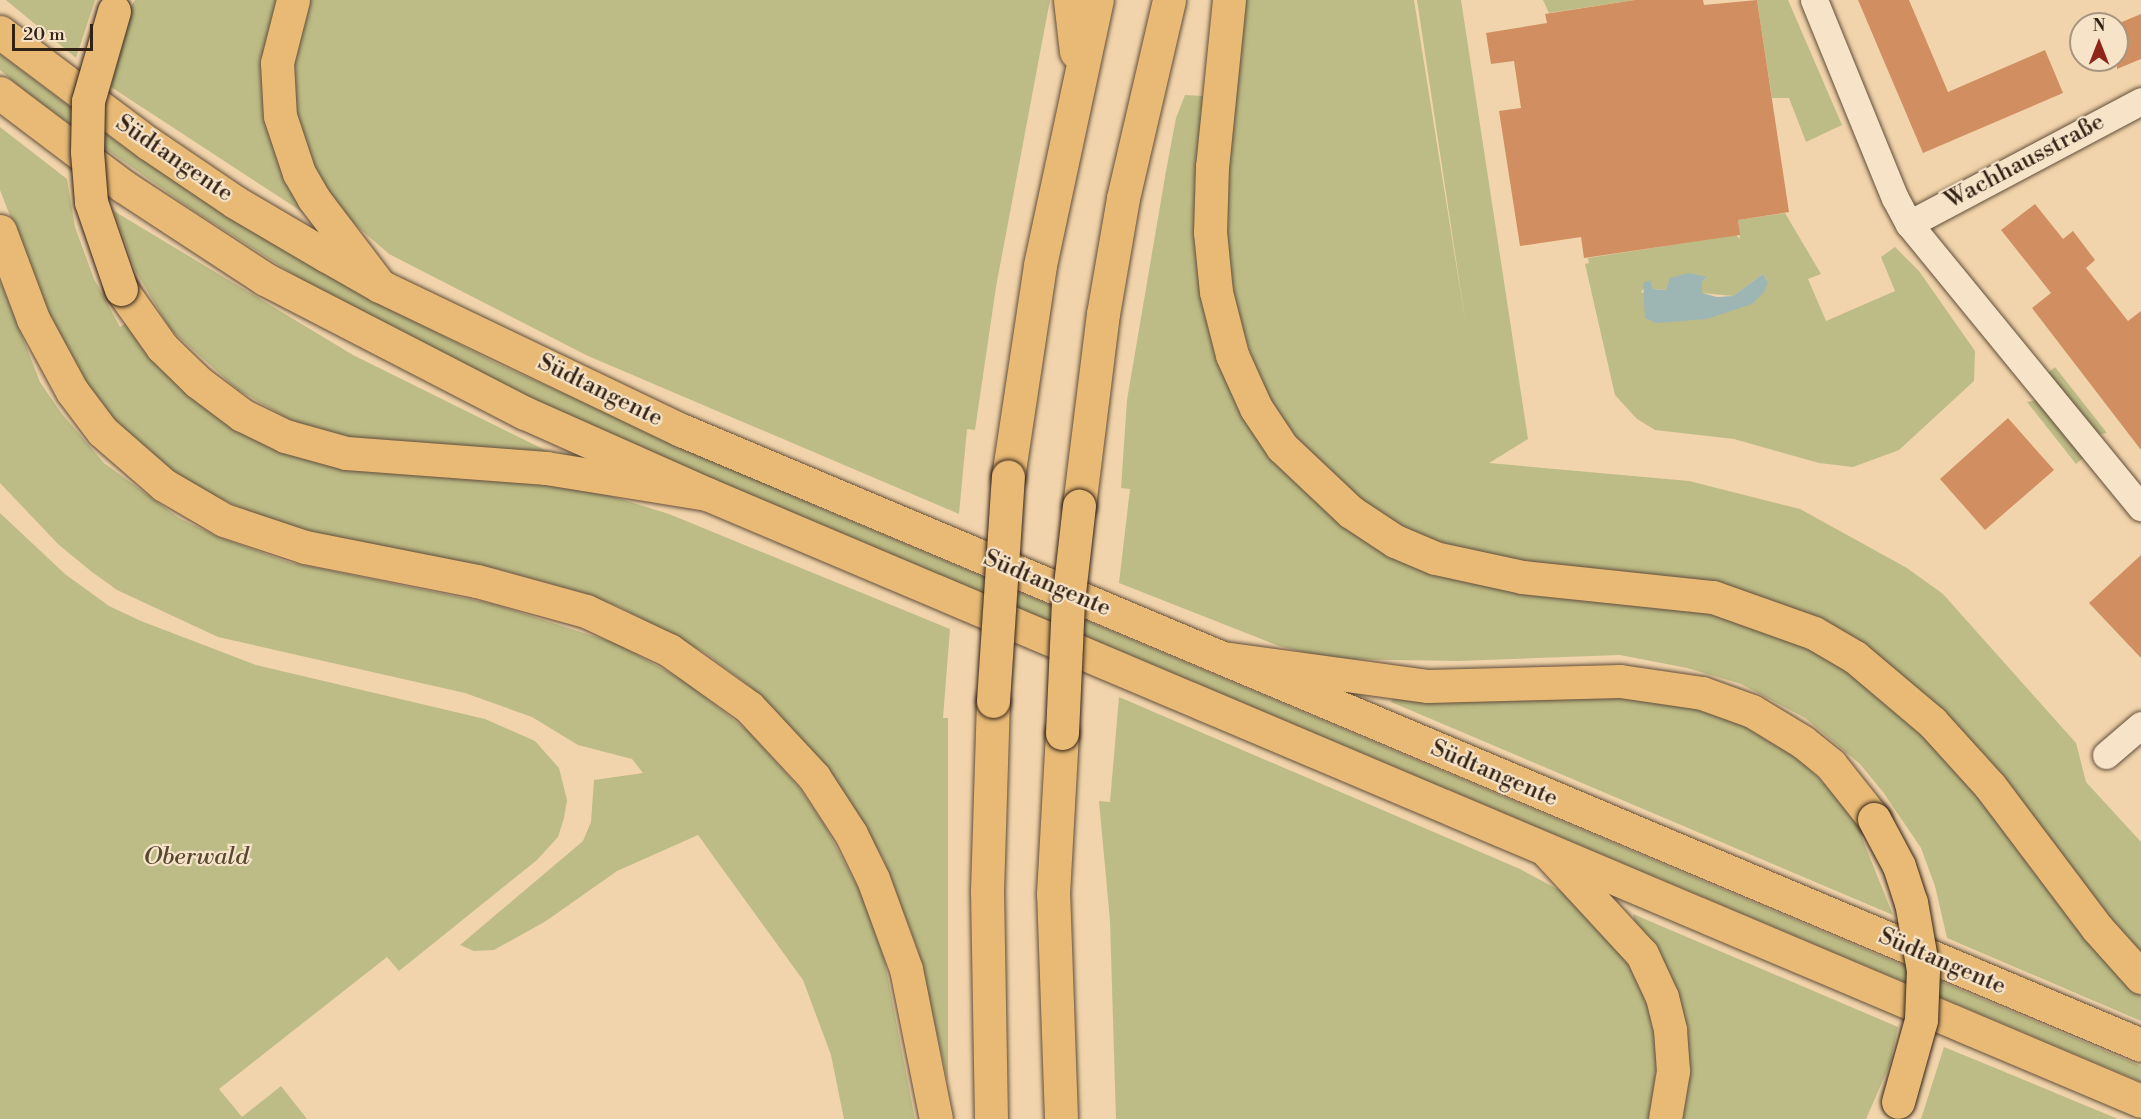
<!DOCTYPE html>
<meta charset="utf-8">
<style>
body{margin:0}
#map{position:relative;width:2141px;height:1119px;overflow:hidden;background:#f1d4ab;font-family:"Libre Bodoni",serif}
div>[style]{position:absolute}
.green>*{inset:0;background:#bdbc86}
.water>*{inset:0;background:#9eb6b3}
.building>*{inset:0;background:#d18f61}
.roads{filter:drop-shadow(0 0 2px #624e3a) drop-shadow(0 0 2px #624e3a)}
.minor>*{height:27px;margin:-13.5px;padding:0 13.5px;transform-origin:13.5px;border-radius:13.5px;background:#f6e3c8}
.trunk>*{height:33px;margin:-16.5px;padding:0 16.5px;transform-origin:16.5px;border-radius:16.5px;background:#e8ba76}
.motorway>*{height:33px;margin:-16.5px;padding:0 16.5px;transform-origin:16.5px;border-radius:16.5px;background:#e8ba76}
.bridges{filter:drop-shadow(0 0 2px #322115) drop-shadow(0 0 2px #322115)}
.motorway-bridge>*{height:33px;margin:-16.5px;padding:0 16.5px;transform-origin:16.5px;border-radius:16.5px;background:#e8ba76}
span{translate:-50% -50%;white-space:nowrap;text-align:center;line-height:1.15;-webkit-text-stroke:4.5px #f6e3c8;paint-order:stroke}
.street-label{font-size:24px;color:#322115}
.park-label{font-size:24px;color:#554831;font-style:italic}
.north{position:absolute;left:2069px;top:12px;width:60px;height:60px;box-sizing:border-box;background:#f6e3c8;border:2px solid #a89580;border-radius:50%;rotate:0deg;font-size:16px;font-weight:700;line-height:24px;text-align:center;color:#322115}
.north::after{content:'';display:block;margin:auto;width:21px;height:27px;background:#8f2418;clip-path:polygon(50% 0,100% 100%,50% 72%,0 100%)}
.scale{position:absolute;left:12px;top:24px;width:81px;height:27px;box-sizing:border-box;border:3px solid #322115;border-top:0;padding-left:8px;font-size:18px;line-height:21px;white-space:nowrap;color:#322115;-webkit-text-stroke:4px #f6e3c8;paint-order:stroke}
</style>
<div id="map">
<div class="green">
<div style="clip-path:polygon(6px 0,95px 0,76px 58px)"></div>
<div style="clip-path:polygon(135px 0,281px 0,307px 215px,111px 87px,132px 13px,129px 10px)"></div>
<div style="clip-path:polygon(309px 0,1050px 0,996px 287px,975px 430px,967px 429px,959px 514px,588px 356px,389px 254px,336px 208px,301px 143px,294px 94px,295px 48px)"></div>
<div style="clip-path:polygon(1241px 0,1414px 0,1466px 326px,1417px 0,1461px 0,1528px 439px,1489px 463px,1689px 481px,1800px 509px,1907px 568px,1943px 594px,2076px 743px,2086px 782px,2141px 842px,2141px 960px,1926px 696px,1856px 641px,1799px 612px,1721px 584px,1483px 558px,1413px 534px,1368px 509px,1292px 435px,1264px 391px,1233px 302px,1225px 225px,1226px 145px)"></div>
<div style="clip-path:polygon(1543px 0,1635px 0,1549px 13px)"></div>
<div style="clip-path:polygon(1757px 0,1788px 0,1842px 125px,1806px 142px,1789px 98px,1772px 98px)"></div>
<div style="clip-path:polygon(0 54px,116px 141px,228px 217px,348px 287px,498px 364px,818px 507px,2141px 1066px,2141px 1082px,578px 422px,321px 292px,193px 210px,36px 100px,0 70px)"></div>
<div style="clip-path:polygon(1185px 95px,1203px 96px,1213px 331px,1361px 536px,1670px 599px,1815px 643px,1940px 745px,2141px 997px,2141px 1021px,1947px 938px,1935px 886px,1921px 848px,1883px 792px,1860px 764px,1805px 718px,1741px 684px,1687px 668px,1620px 655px,1459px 661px,1329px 659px,1279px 646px,1119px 583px,1130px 489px,1121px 488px,1127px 400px,1166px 171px,1176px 118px)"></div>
<div style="clip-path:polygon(0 127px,67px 179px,75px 227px,94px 279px,120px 327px,126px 323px,335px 467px,474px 476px,592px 490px,669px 514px,950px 629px,943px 718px,948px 718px,948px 1082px,918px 950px,883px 858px,837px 784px,750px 686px,704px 652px,620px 607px,580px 592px,502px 570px,382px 548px,276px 523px,183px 482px,115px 426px,61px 347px,0 190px)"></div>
<div style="clip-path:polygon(114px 211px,353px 355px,553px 454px,399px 449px,312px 429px,285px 417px,237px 389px,171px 330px,136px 272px)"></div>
<div style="clip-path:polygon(evenodd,1785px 213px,1821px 274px,1808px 279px,1826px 321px,1895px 291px,1881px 257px,1895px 247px,1919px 271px,1975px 351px,1974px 381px,1899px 450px,1853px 467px,1819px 463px,1734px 439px,1655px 430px,1637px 419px,1615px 395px,1585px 264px,1589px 263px,1588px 258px,1736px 235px,1740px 239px,1738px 220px,1785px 213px,1763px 274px,1768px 282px,1707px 319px,1641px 292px,1649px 280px,1653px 289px,1666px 290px,1707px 277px,1702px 282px,1702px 293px,1733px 296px,1763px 274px)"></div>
<div style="clip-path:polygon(0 280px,40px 382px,62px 414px,104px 463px,179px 518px,218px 537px,288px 562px,493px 604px,615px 643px,683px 680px,748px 731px,800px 789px,825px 826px,861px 893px,884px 958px,915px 1119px,844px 1119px,831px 1055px,803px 980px,698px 835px,617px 871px,546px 921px,494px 950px,474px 951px,460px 945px,583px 841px,591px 822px,594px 780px,643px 773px,632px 759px,578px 745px,532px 717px,465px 693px,218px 637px,117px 590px,92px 572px,59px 545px,0 483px)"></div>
<div style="clip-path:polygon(2055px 367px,2107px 433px,2096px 435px,2048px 373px)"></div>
<div style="clip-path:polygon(2037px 400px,2083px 458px,2076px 464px,2027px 402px)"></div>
<div style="clip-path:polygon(0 513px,65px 574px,109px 606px,141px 621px,256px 665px,485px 719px,535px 741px,559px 768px,567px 800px,564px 818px,558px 837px,537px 860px,399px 971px,387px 957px,219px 1089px,242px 1117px,281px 1086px,307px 1119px,0 1119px)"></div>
<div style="clip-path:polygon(1625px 689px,1724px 712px,1773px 740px,1806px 766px,1839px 798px,1866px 840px,1860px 833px,1893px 915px,1391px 702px,1393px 698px)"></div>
<div style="clip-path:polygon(1119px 697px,1520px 869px,1559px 890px,1596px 919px,1641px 981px,1658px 1049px,1651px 1119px,1116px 1119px,1110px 921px,1099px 801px,1110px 802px)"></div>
<div style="clip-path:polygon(1633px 914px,1898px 1027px,1890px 1064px,1866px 1119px,1676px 1119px)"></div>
<div style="clip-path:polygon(1944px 1047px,1988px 1065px,2118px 1119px,1921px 1119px)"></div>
</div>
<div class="water">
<div style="clip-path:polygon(1689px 273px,1707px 277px,1702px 282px,1702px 293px,1717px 297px,1733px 296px,1763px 274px,1768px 282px,1764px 292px,1752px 304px,1707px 319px,1656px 323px,1645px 318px,1643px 283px,1650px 280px,1653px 289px,1666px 290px,1670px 278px)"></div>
</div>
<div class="building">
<div style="clip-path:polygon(1635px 0,1703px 0,1704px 5px,1757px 0,1789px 212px,1738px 220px,1740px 235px,1584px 258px,1581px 237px,1520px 246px,1499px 111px,1521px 108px,1514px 61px,1491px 64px,1486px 33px,1547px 23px,1545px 14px)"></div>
<div style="clip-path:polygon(1858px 0,1909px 0,1948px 92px,2045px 50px,2063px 93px,1923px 153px)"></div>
<div style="clip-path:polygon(2141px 14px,2141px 59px,2117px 69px,2117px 24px)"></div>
<div style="clip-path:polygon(2035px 204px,2063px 239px,2073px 231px,2095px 260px,2086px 268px,2128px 321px,2141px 311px,2141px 450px,2032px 308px,2051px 293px,2001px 230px)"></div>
<div style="clip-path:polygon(2008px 418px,2054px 470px,1985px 530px,1940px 479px)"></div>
<div style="clip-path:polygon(2141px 555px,2141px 658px,2089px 603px)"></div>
</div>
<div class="roads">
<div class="minor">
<div style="left:1814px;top:0;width:214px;rotate:67.8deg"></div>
<div style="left:1895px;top:198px;width:30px;rotate:62deg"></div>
<div style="left:1909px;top:224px;width:366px;rotate:50.7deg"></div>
<div style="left:1909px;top:224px;width:263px;rotate:-27.9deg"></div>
<div style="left:2106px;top:755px;width:46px;rotate:-40.6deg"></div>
</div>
<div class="trunk">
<div style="left:0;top:32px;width:185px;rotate:36.9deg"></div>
<div style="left:148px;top:143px;width:105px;rotate:34.1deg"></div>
<div style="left:235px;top:202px;width:107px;rotate:30.4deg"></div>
<div style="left:327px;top:256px;width:61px;rotate:29.5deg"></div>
<div style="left:380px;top:286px;width:334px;rotate:25.6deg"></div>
<div style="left:681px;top:430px;width:1584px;rotate:22.84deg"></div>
<div style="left:0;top:93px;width:154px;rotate:37.1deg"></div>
<div style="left:123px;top:186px;width:170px;rotate:33.2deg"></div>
<div style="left:265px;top:279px;width:292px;rotate:27.3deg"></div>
<div style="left:525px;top:413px;width:199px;rotate:24deg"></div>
<div style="left:707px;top:494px;width:1557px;rotate:22.94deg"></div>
</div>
<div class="motorway">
<div style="left:293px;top:0;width:65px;rotate:104.3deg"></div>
<div style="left:277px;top:63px;width:53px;rotate:86.8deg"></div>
<div style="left:280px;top:116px;width:60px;rotate:71.6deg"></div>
<div style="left:299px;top:173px;width:30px;rotate:60deg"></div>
<div style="left:314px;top:199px;width:109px;rotate:52.8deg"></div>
<div style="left:1070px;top:0;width:52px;rotate:83.4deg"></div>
<div style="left:1229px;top:0;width:167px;rotate:95.8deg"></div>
<div style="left:1212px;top:166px;width:66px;rotate:91.7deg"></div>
<div style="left:1210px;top:232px;width:60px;rotate:84.3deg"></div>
<div style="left:1216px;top:292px;width:65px;rotate:75.7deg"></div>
<div style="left:1232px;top:355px;width:58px;rotate:65.6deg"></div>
<div style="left:1256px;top:408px;width:47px;rotate:56.3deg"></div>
<div style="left:1282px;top:447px;width:95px;rotate:43.3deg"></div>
<div style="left:1351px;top:512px;width:53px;rotate:33.4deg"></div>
<div style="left:1395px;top:541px;width:43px;rotate:23deg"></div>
<div style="left:1435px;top:558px;width:89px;rotate:12.3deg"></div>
<div style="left:1522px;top:577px;width:192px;rotate:6deg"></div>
<div style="left:1713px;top:597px;width:107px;rotate:19.6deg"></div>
<div style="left:1814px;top:633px;width:48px;rotate:30.3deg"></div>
<div style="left:1855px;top:657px;width:101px;rotate:40.2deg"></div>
<div style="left:1932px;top:722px;width:86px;rotate:47.8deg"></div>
<div style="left:1990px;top:786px;width:178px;rotate:53deg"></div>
<div style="left:2097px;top:928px;width:66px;rotate:48.1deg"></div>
<div style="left:0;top:231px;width:94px;rotate:69.4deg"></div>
<div style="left:33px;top:319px;width:82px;rotate:61.6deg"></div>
<div style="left:72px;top:391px;width:50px;rotate:53.1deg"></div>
<div style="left:102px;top:431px;width:82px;rotate:41.1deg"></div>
<div style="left:164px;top:485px;width:69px;rotate:30.3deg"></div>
<div style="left:224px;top:520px;width:85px;rotate:18.4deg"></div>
<div style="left:305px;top:547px;width:175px;rotate:11.2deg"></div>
<div style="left:477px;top:581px;width:113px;rotate:15.4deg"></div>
<div style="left:586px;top:611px;width:92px;rotate:25.2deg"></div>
<div style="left:669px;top:650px;width:98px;rotate:35.5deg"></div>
<div style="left:749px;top:707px;width:96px;rotate:47.1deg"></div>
<div style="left:814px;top:777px;width:68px;rotate:57deg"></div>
<div style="left:851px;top:834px;width:50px;rotate:63.9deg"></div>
<div style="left:873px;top:879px;width:96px;rotate:69.9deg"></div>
<div style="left:906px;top:969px;width:153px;rotate:78.7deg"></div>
<div style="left:121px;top:289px;width:71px;rotate:54.7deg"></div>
<div style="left:162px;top:347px;width:50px;rotate:44.2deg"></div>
<div style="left:198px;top:382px;width:55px;rotate:36.9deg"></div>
<div style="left:242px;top:415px;width:48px;rotate:26deg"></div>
<div style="left:285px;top:436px;width:63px;rotate:15.6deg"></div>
<div style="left:346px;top:453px;width:201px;rotate:4.3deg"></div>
<div style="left:546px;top:468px;width:163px;rotate:9.2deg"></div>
<div style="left:1008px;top:477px;width:214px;rotate:-81.4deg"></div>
<div style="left:1040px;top:265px;width:271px;rotate:-77.9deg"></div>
<div style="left:1079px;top:506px;width:193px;rotate:-82.9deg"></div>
<div style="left:1103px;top:314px;width:118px;rotate:-80.2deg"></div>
<div style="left:1123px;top:198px;width:203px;rotate:-76.9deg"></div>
<div style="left:1223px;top:658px;width:207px;rotate:7.8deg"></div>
<div style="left:1428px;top:686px;width:192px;rotate:-1.5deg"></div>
<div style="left:1620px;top:681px;width:83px;rotate:8.3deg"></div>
<div style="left:1702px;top:693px;width:53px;rotate:19.8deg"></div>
<div style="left:1752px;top:711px;width:60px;rotate:31.3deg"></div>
<div style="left:1803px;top:742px;width:36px;rotate:39deg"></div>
<div style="left:1831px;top:765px;width:69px;rotate:51.5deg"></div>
<div style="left:1545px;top:849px;width:143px;rotate:47.3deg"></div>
<div style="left:1642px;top:954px;width:47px;rotate:65.1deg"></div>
<div style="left:1662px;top:997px;width:34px;rotate:76deg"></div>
<div style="left:1670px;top:1030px;width:41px;rotate:85.8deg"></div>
<div style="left:1673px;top:1071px;width:49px;rotate:99.5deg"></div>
<div style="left:991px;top:1119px;width:228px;rotate:-91deg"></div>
<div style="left:987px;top:891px;width:190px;rotate:-88.2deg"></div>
<div style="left:1061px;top:1119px;width:225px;rotate:-92deg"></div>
<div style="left:1053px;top:894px;width:161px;rotate:-86.8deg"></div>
</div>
</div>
<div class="bridges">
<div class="motorway-bridge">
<div style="left:114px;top:11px;width:94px;rotate:106.1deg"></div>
<div style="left:88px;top:101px;width:51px;rotate:91.1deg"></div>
<div style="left:87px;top:152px;width:50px;rotate:85.4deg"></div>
<div style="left:91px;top:202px;width:92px;rotate:71deg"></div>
<div style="left:993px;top:701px;width:225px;rotate:-86.2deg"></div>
<div style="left:1062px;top:733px;width:131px;rotate:-87.4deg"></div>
<div style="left:1068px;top:602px;width:97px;rotate:-83.5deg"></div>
<div style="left:1874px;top:819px;width:53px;rotate:62deg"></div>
<div style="left:1899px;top:866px;width:38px;rotate:72deg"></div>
<div style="left:1911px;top:902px;width:69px;rotate:80deg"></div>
<div style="left:1923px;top:970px;width:50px;rotate:92.3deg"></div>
<div style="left:1921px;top:1020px;width:85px;rotate:105.7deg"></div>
</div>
</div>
<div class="street-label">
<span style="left:174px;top:159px;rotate:34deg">Südtangente</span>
<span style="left:2025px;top:162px;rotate:-28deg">Wachhausstraße</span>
<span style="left:600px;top:391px;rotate:26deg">Südtangente</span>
<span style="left:1047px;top:584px;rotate:23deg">Südtangente</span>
<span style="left:1494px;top:774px;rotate:23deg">Südtangente</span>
<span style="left:1942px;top:962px;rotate:23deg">Südtangente</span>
</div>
<div class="park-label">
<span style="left:196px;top:858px">Oberwald</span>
</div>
<div class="north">N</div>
<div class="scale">20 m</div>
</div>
